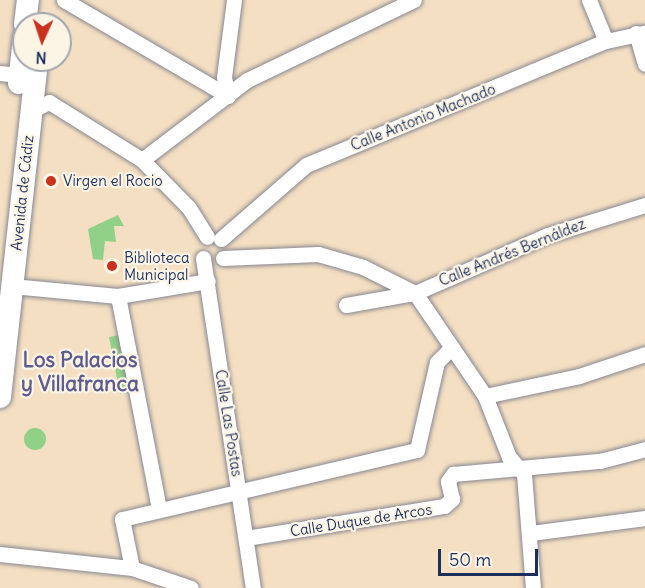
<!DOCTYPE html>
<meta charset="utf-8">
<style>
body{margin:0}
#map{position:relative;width:645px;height:588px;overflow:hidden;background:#f4dfc2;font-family:Delius,sans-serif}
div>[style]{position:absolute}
.green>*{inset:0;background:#91d187}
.round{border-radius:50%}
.roads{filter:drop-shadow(0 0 2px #888790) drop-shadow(0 0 2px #888790)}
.street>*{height:15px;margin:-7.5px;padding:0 7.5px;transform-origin:7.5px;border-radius:7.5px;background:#fff}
.secondary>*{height:22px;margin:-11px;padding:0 11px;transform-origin:11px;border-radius:11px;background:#fff}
.dots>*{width:16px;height:16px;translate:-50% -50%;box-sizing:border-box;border:3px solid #fcf5e5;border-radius:50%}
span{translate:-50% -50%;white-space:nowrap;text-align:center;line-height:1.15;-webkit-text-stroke:4.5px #fcf5e5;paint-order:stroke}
.street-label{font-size:15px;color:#1b2f5e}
.poi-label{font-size:15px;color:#1b2f5e}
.left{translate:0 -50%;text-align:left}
.district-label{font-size:21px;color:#5e5b91;font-weight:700}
.north{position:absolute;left:12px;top:12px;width:60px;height:60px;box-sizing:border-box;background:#fcf5e5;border:2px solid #a2a6af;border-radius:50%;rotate:183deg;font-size:16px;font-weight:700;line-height:24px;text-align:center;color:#1b2f5e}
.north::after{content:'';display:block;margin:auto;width:21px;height:27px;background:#c8321e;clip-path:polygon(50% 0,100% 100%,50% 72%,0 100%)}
.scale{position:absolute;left:438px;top:549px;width:100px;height:27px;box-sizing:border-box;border:3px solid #1b2f5e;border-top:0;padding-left:8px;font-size:18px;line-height:21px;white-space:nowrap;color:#1b2f5e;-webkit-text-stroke:4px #fcf5e5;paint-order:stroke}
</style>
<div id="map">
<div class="green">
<div style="clip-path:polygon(118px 215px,124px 226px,114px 226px,116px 242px,105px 241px,103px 260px,93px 259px,88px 229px)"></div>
<div style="clip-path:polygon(119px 335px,130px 393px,120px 394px,109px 337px)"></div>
<div class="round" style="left:24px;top:428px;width:22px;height:22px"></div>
</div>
<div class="roads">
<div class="street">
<div style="left:64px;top:0;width:190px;rotate:30.3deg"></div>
<div style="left:589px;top:0;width:44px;rotate:67.5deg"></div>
<div style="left:636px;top:33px;width:32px;rotate:74deg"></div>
<div style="left:0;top:73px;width:20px;rotate:6deg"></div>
<div style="left:228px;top:96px;width:19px;rotate:-102deg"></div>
<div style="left:224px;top:77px;width:78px;rotate:-82.6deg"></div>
<div style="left:32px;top:110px;width:19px;rotate:-25deg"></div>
<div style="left:49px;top:102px;width:110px;rotate:31.9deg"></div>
<div style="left:142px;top:160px;width:67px;rotate:45.6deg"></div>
<div style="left:189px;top:208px;width:34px;rotate:58deg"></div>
<div style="left:142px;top:160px;width:132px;rotate:-37.3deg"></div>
<div style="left:247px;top:80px;width:185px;rotate:-25.6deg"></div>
<div style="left:221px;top:239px;width:113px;rotate:-41deg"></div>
<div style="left:306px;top:165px;width:325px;rotate:-22.5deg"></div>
<div style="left:606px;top:41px;width:40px;rotate:-12deg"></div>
<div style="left:203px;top:258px;width:334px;rotate:81.4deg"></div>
<div style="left:223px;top:258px;width:95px;rotate:-2.4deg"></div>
<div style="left:318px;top:254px;width:47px;rotate:16.1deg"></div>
<div style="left:363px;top:267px;width:58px;rotate:26.6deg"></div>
<div style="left:12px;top:286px;width:106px;rotate:5.4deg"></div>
<div style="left:118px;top:296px;width:91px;rotate:-9.5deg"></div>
<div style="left:415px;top:293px;width:125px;rotate:55.8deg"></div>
<div style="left:485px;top:396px;width:66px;rotate:68.5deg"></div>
<div style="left:509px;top:457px;width:23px;rotate:49deg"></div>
<div style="left:524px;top:474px;width:114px;rotate:85.5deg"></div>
<div style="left:118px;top:296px;width:216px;rotate:79.1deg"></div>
<div style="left:346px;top:305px;width:70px;rotate:-9.9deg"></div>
<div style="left:415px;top:293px;width:145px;rotate:-23.6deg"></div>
<div style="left:548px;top:235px;width:102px;rotate:-17.2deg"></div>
<div style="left:485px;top:396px;width:96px;rotate:-12deg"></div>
<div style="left:579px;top:376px;width:70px;rotate:-18.4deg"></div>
<div style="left:531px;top:533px;width:115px;rotate:-7.5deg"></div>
<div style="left:246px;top:538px;width:201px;rotate:-9.2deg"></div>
<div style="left:444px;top:506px;width:11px;rotate:-41deg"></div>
<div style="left:452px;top:499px;width:18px;rotate:-103deg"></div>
<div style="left:448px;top:481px;width:9px;rotate:-54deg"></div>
<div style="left:453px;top:474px;width:148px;rotate:-5.1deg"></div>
<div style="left:600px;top:461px;width:47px;rotate:-14.9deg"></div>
<div style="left:0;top:554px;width:133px;rotate:6.1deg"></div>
<div style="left:132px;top:568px;width:62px;rotate:18.7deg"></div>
<div style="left:132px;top:568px;width:50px;rotate:-101.5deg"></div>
<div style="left:122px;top:519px;width:303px;rotate:-13.2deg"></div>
<div style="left:417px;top:450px;width:90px;rotate:-77.2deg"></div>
<div style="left:437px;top:362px;width:17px;rotate:-45deg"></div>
</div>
<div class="secondary">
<div style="left:25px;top:24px;width:24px;rotate:-83deg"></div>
<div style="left:19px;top:83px;width:46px;rotate:-83.8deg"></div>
<div style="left:0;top:397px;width:339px;rotate:-83.7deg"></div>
</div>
</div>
<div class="dots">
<div style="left:51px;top:181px;background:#c8321e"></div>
<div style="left:112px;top:266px;background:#c8321e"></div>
</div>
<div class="street-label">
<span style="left:423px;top:117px;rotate:-22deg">Calle Antonio Machado</span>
<span style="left:22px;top:193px;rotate:-84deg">Avenida de Cádiz</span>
<span style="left:512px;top:252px;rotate:-22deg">Calle Andrés Bernáldez</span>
<span style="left:229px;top:423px;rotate:81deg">Calle Las Postas</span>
<span style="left:361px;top:520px;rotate:-9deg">Calle Duque de Arcos</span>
</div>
<div class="poi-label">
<span class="left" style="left:63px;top:181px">Virgen el Rocio</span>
<span class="left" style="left:124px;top:266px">Biblioteca<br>Municipal</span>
</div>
<div class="district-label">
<span style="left:80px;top:372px">Los Palacios<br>y Villafranca</span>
</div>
<div class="north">N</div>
<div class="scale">50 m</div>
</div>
